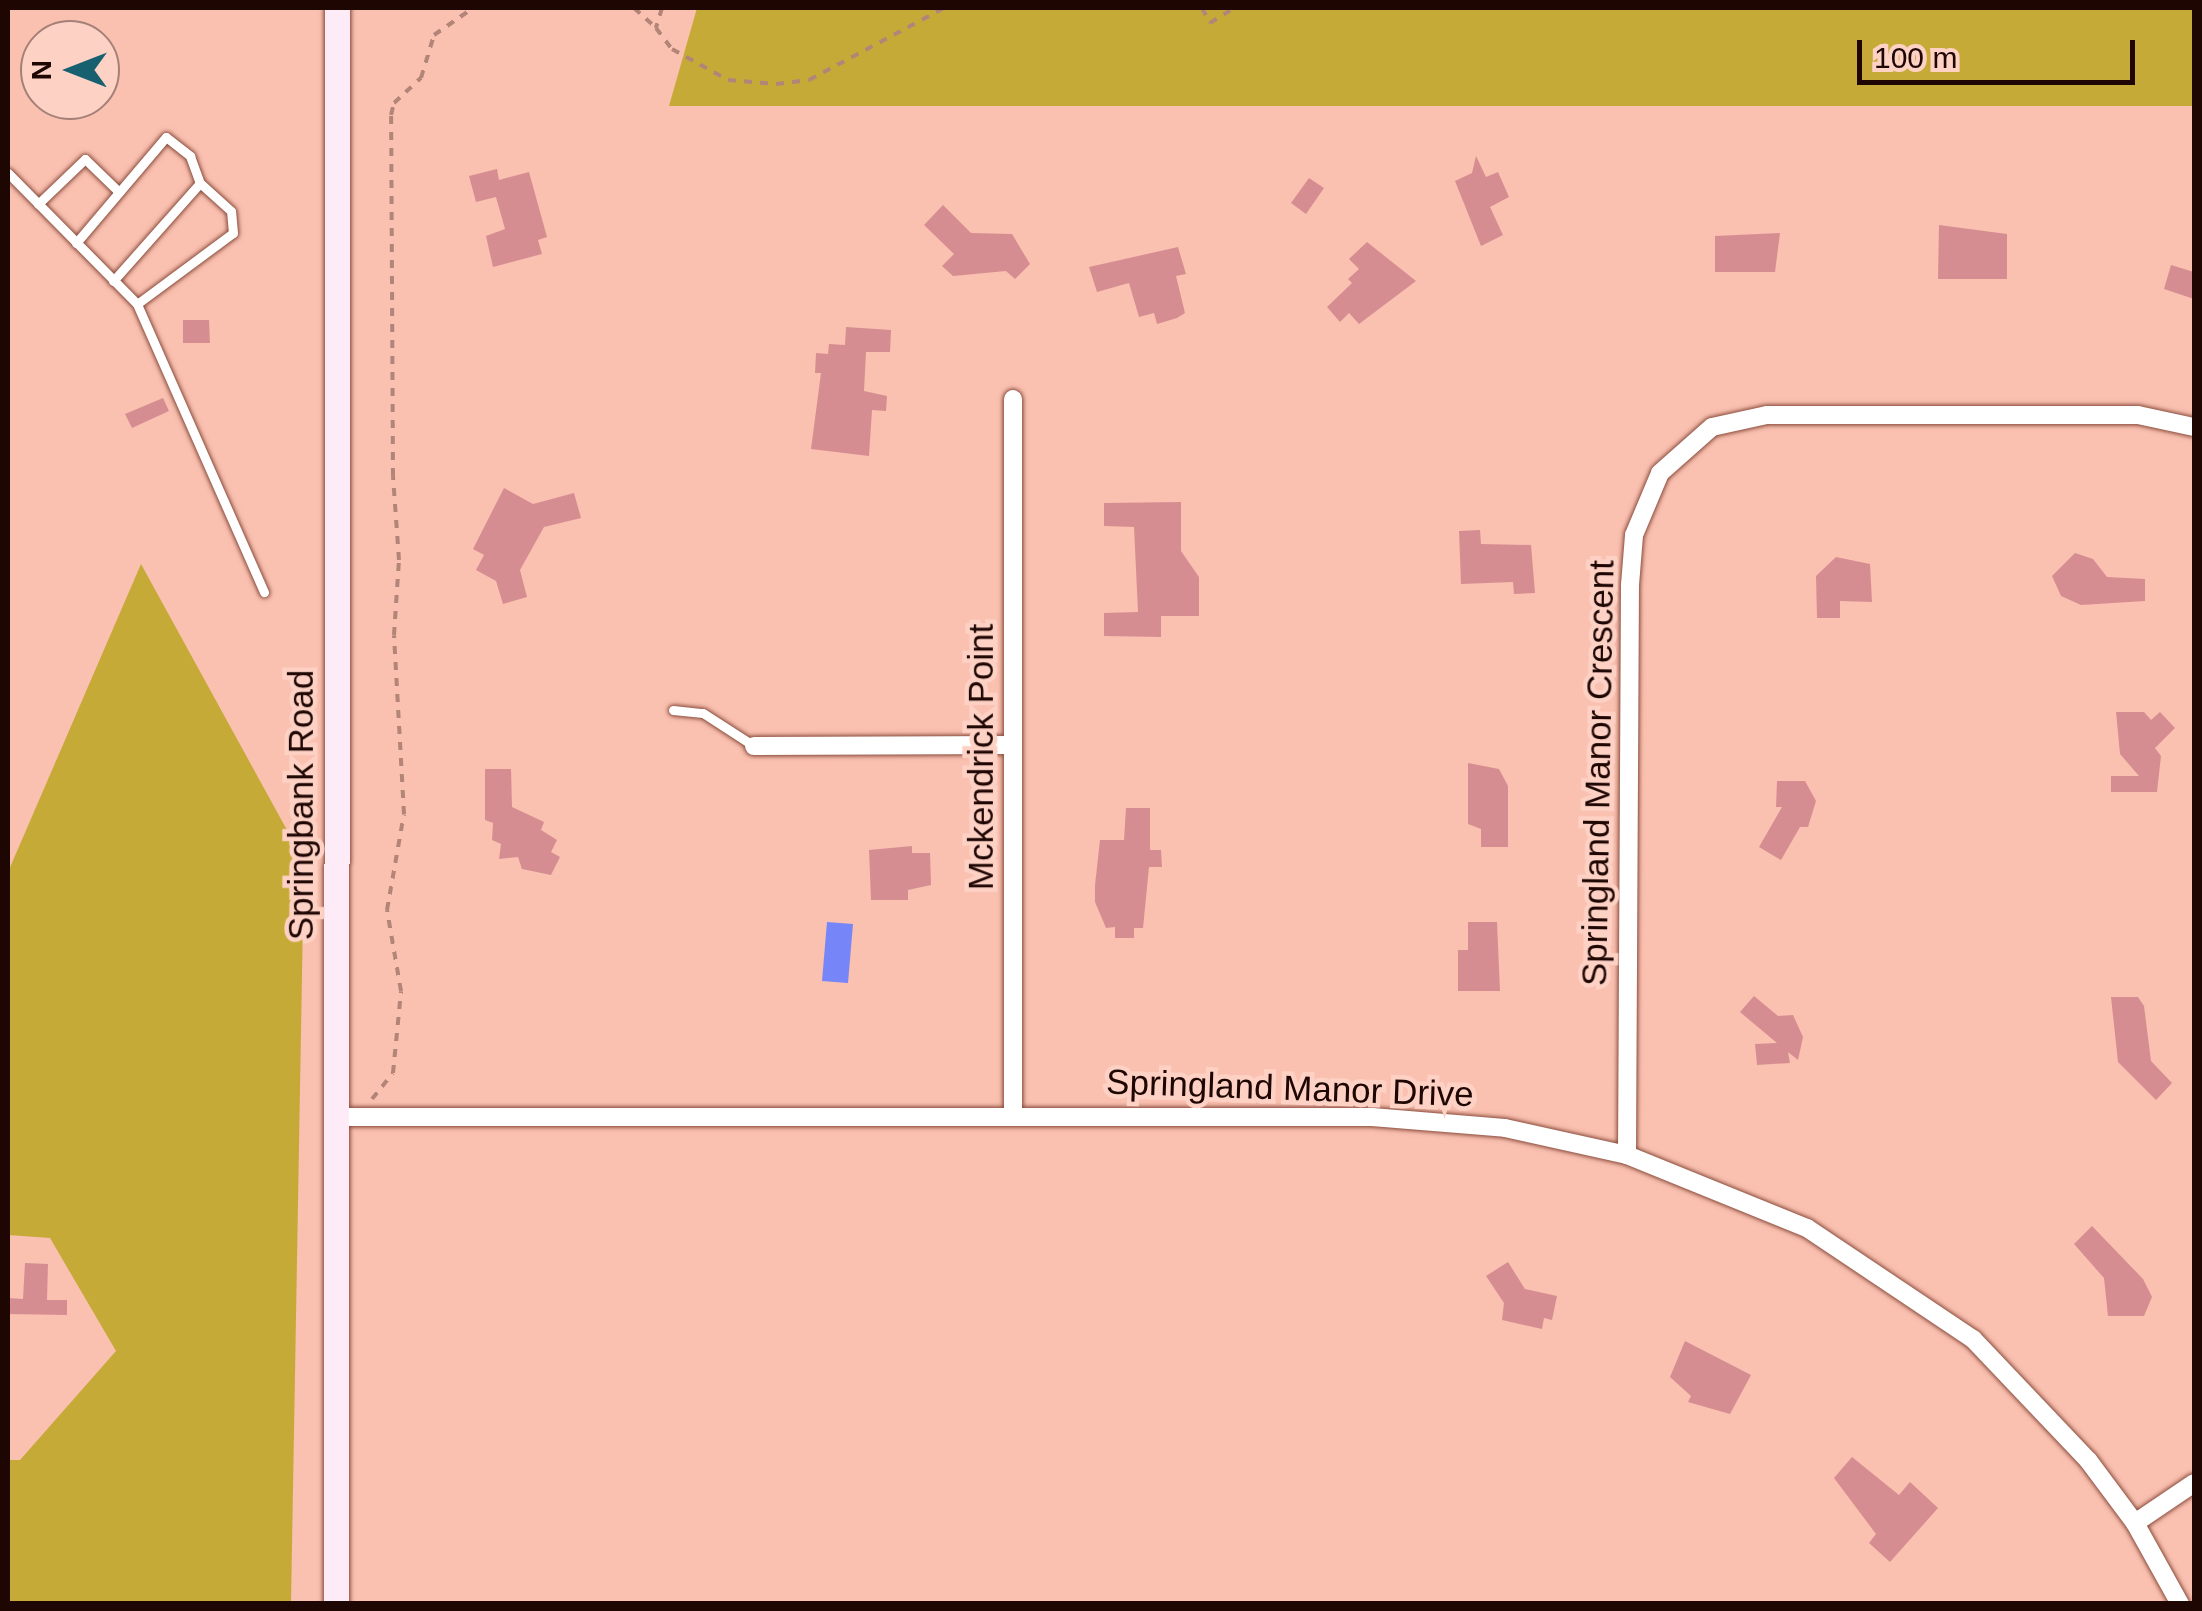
<!DOCTYPE html>
<style>
body{margin:0}
#map{position:relative;width:2202px;height:1611px;overflow:hidden;background:#fac0b0;font-family:Arial,sans-serif}
div>[style]{position:absolute}
.green>*{inset:0;background:#c6aa37}
.water>*{inset:0;background:#7685f7}
.building>*{inset:0;background:#d68d92}
.path>*{height:4px;margin-top:-2px;transform-origin:0;background:repeating-linear-gradient(90deg,#b38478 0 8px,transparent 0 16px)}
.roads{filter:drop-shadow(0 0 2px #8a4c3c) drop-shadow(0 0 2px #8a4c3c)}
.lane>*{height:9px;margin:-4.5px;padding:0 4.5px;transform-origin:4.5px;border-radius:4.5px;background:#fff}
.street>*{height:18px;margin:-9px;padding:0 9px;transform-origin:9px;border-radius:9px;background:#fff}
.secondary>*{height:25px;margin:-12.5px;padding:0 12.5px;transform-origin:12.5px;border-radius:12.5px;background:#fdebf8}
span{translate:-50% -50%;white-space:nowrap;text-align:center;line-height:1.15;-webkit-text-stroke:9px #fed1c5;paint-order:stroke}
.street-label{font-size:35px;color:#1e0603}
.frame{position:absolute;inset:0;border:10px solid #1e0603;pointer-events:none}
.north{position:absolute;left:20px;top:20px;width:100px;height:100px;box-sizing:border-box;background:#fed1c5;border:2px solid #a48077;border-radius:50%;rotate:270deg;font-size:28px;font-weight:700;line-height:40px;text-align:center;color:#1e0603}
.north::after{content:'';display:block;margin:auto;width:35px;height:45px;background:#17606f;clip-path:polygon(50% 0,100% 100%,50% 72%,0 100%)}
.scale{position:absolute;left:1857px;top:40px;width:278px;height:45px;box-sizing:border-box;border:5px solid #1e0603;border-top:0;padding-left:12px;font-size:30px;line-height:35px;white-space:nowrap;color:#1e0603;-webkit-text-stroke:8px #fed1c5;paint-order:stroke}
</style>
<div id="map">
<div class="green">
<div style="clip-path:polygon(697px 8px,2194px 8px,2194px 106px,669px 106px)"></div>
<div style="clip-path:polygon(141px 564px,304px 861px,291px 1603px,8px 1603px,8px 1460px,20px 1460px,116px 1351px,50px 1238px,8px 1235px,8px 872px)"></div>
</div>
<div class="water">
<div style="clip-path:polygon(827px 922px,853px 924px,848px 983px,822px 981px)"></div>
</div>
<div class="building">
<div style="clip-path:polygon(1476px 156px,1486px 177px,1498px 172px,1509px 197px,1490px 207px,1503px 235px,1481px 246px,1455px 181px,1472px 173px)"></div>
<div style="clip-path:polygon(497px 169px,499px 180px,529px 172px,547px 237px,538px 240px,542px 254px,493px 267px,486px 236px,505px 229px,496px 197px,476px 202px,469px 176px)"></div>
<div style="clip-path:polygon(1309px 178px,1324px 188px,1306px 214px,1291px 203px)"></div>
<div style="clip-path:polygon(943px 205px,971px 233px,1012px 234px,1030px 264px,1015px 279px,1006px 271px,953px 276px,942px 266px,954px 254px,924px 225px)"></div>
<div style="clip-path:polygon(1939px 225px,2007px 234px,2007px 279px,1938px 279px)"></div>
<div style="clip-path:polygon(1780px 233px,1775px 272px,1715px 272px,1715px 236px)"></div>
<div style="clip-path:polygon(1367px 242px,1416px 281px,1359px 324px,1349px 313px,1340px 322px,1327px 307px,1352px 283px,1348px 279px,1359px 269px,1349px 259px)"></div>
<div style="clip-path:polygon(1178px 247px,1186px 274px,1176px 276px,1185px 313px,1177px 318px,1157px 324px,1154px 313px,1139px 317px,1129px 283px,1097px 292px,1089px 267px)"></div>
<div style="clip-path:polygon(2171px 265px,2194px 272px,2194px 299px,2164px 289px)"></div>
<div style="clip-path:polygon(183px 320px,209px 320px,210px 343px,183px 343px)"></div>
<div style="clip-path:polygon(846px 327px,891px 330px,890px 352px,866px 352px,864px 391px,887px 396px,886px 411px,872px 410px,869px 456px,811px 449px,821px 373px,815px 373px,816px 353px,828px 354px,829px 344px,845px 345px)"></div>
<div style="clip-path:polygon(163px 398px,169px 411px,132px 428px,125px 414px)"></div>
<div style="clip-path:polygon(504px 488px,533px 504px,574px 493px,581px 518px,544px 527px,520px 570px,527px 597px,503px 604px,496px 581px,476px 570px,484px 555px,473px 549px)"></div>
<div style="clip-path:polygon(1181px 502px,1181px 551px,1199px 577px,1199px 616px,1161px 616px,1161px 637px,1104px 636px,1104px 613px,1138px 612px,1134px 527px,1104px 526px,1104px 503px)"></div>
<div style="clip-path:polygon(1480px 530px,1481px 544px,1531px 545px,1535px 593px,1514px 594px,1513px 582px,1461px 584px,1459px 531px)"></div>
<div style="clip-path:polygon(2075px 553px,2093px 559px,2107px 577px,2145px 579px,2145px 601px,2081px 605px,2061px 596px,2052px 576px)"></div>
<div style="clip-path:polygon(1836px 557px,1870px 564px,1872px 602px,1840px 601px,1840px 618px,1817px 618px,1816px 576px)"></div>
<div style="clip-path:polygon(2116px 712px,2144px 712px,2151px 720px,2160px 712px,2175px 728px,2155px 748px,2161px 756px,2157px 792px,2111px 792px,2111px 776px,2139px 776px,2120px 754px)"></div>
<div style="clip-path:polygon(1468px 763px,1499px 769px,1508px 786px,1508px 847px,1481px 847px,1481px 829px,1468px 824px)"></div>
<div style="clip-path:polygon(485px 769px,511px 769px,512px 807px,544px 822px,541px 830px,557px 840px,551px 852px,560px 857px,551px 875px,522px 869px,518px 857px,499px 859px,501px 844px,492px 840px,493px 823px,485px 820px)"></div>
<div style="clip-path:polygon(1777px 781px,1805px 781px,1816px 801px,1808px 827px,1800px 827px,1781px 860px,1759px 847px,1782px 807px,1776px 807px)"></div>
<div style="clip-path:polygon(1126px 808px,1150px 808px,1150px 850px,1161px 850px,1162px 867px,1149px 867px,1143px 928px,1134px 928px,1134px 938px,1115px 938px,1115px 927px,1106px 928px,1095px 902px,1095px 885px,1100px 840px,1124px 840px)"></div>
<div style="clip-path:polygon(912px 846px,912px 853px,930px 853px,931px 885px,908px 890px,908px 900px,871px 900px,869px 850px)"></div>
<div style="clip-path:polygon(1468px 922px,1497px 922px,1500px 991px,1458px 991px,1458px 950px,1468px 950px)"></div>
<div style="clip-path:polygon(1754px 996px,1778px 1016px,1793px 1015px,1803px 1037px,1798px 1060px,1788px 1052px,1790px 1063px,1757px 1065px,1755px 1044px,1777px 1043px,1740px 1012px)"></div>
<div style="clip-path:polygon(2111px 997px,2138px 997px,2144px 1006px,2151px 1061px,2172px 1083px,2156px 1100px,2118px 1062px)"></div>
<div style="clip-path:polygon(2092px 1226px,2143px 1279px,2152px 1297px,2144px 1316px,2108px 1316px,2104px 1278px,2074px 1244px)"></div>
<div style="clip-path:polygon(1508px 1262px,1525px 1289px,1557px 1296px,1552px 1320px,1544px 1318px,1542px 1329px,1502px 1320px,1504px 1303px,1486px 1276px)"></div>
<div style="clip-path:polygon(25px 1263px,48px 1264px,47px 1300px,67px 1300px,67px 1315px,8px 1314px,8px 1298px,23px 1299px)"></div>
<div style="clip-path:polygon(1685px 1341px,1751px 1375px,1730px 1414px,1688px 1402px,1691px 1396px,1670px 1377px)"></div>
<div style="clip-path:polygon(1852px 1457px,1899px 1495px,1910px 1482px,1938px 1508px,1890px 1562px,1869px 1543px,1876px 1534px,1834px 1478px)"></div>
</div>
<div class="path">
<div style="left:634px;top:8px;width:30px;rotate:42deg"></div>
<div style="left:662px;top:8px;width:21px;rotate:107deg"></div>
<div style="left:656px;top:28px;width:26px;rotate:53deg"></div>
<div style="left:672px;top:49px;width:64px;rotate:29deg"></div>
<div style="left:728px;top:80px;width:48px;rotate:4.8deg"></div>
<div style="left:776px;top:84px;width:33px;rotate:-7deg"></div>
<div style="left:809px;top:80px;width:153px;rotate:-28.1deg"></div>
<div style="left:1202px;top:8px;width:17px;rotate:62deg"></div>
<div style="left:1210px;top:23px;width:28px;rotate:-32deg"></div>
<div style="left:372px;top:1099px;width:33px;rotate:-51deg"></div>
<div style="left:393px;top:1073px;width:82px;rotate:-84.4deg"></div>
<div style="left:401px;top:991px;width:82px;rotate:-99.8deg"></div>
<div style="left:387px;top:910px;width:97px;rotate:-80deg"></div>
<div style="left:404px;top:814px;width:179px;rotate:-93.2deg"></div>
<div style="left:394px;top:635px;width:75px;rotate:-86.2deg"></div>
<div style="left:399px;top:560px;width:84px;rotate:-94.1deg"></div>
<div style="left:393px;top:476px;width:361px;rotate:-90.3deg"></div>
<div style="left:391px;top:115px;width:12px;rotate:-76deg"></div>
<div style="left:394px;top:103px;width:37px;rotate:-43deg"></div>
<div style="left:421px;top:78px;width:45px;rotate:-73.2deg"></div>
<div style="left:434px;top:35px;width:47px;rotate:-34.7deg"></div>
</div>
<div class="roads">
<div class="lane">
<div style="left:8px;top:173px;width:184px;rotate:45.4deg"></div>
<div style="left:137px;top:304px;width:315px;rotate:66.2deg"></div>
<div style="left:38px;top:204px;width:65px;rotate:-43.8deg"></div>
<div style="left:85px;top:159px;width:47px;rotate:44.1deg"></div>
<div style="left:76px;top:243px;width:139px;rotate:-49.7deg"></div>
<div style="left:166px;top:137px;width:31px;rotate:38deg"></div>
<div style="left:190px;top:156px;width:29px;rotate:70deg"></div>
<div style="left:200px;top:183px;width:131px;rotate:131.6deg"></div>
<div style="left:137px;top:304px;width:119px;rotate:-36.5deg"></div>
<div style="left:233px;top:233px;width:22px;rotate:-95deg"></div>
<div style="left:231px;top:211px;width:42px;rotate:-137.9deg"></div>
<div style="left:673px;top:710px;width:30px;rotate:6deg"></div>
<div style="left:703px;top:713px;width:61px;rotate:32.9deg"></div>
</div>
<div class="street">
<div style="left:754px;top:746px;width:259px;rotate:-0.2deg"></div>
<div style="left:1013px;top:1115px;width:716px;rotate:-90deg"></div>
<div style="left:335px;top:1117px;width:1037px"></div>
<div style="left:1372px;top:1117px;width:133px;rotate:4.7deg"></div>
<div style="left:1505px;top:1128px;width:125px;rotate:12.5deg"></div>
<div style="left:1627px;top:1155px;width:194px;rotate:22.1deg"></div>
<div style="left:1807px;top:1228px;width:200px;rotate:33.8deg"></div>
<div style="left:1973px;top:1339px;width:167px;rotate:46.5deg"></div>
<div style="left:2088px;top:1460px;width:79px;rotate:53.3deg"></div>
<div style="left:2135px;top:1523px;width:93px;rotate:60.9deg"></div>
<div style="left:1627px;top:1155px;width:570px;rotate:-89.7deg"></div>
<div style="left:1630px;top:585px;width:50px;rotate:-85.4deg"></div>
<div style="left:1634px;top:535px;width:67px;rotate:-67.2deg"></div>
<div style="left:1660px;top:473px;width:69px;rotate:-41.5deg"></div>
<div style="left:1712px;top:427px;width:56px;rotate:-12.3deg"></div>
<div style="left:1767px;top:415px;width:371px"></div>
<div style="left:2138px;top:415px;width:57px;rotate:12.1deg"></div>
<div style="left:2135px;top:1523px;width:71px;rotate:-34.1deg"></div>
</div>
<div class="secondary">
<div style="left:336px;top:1604px;width:1596px;rotate:-89.96deg"></div>
</div>
</div>
<div class="street-label">
<span style="left:981px;top:757px;rotate:-90deg">Mckendrick Point</span>
<span style="left:1598px;top:773px;rotate:-89deg">Springland Manor Crescent</span>
<span style="left:301px;top:805px;rotate:-90deg">Springbank Road</span>
<span style="left:1290px;top:1088px;rotate:2deg">Springland Manor Drive</span>
</div>
<div class="frame"></div>
<div class="north">N</div>
<div class="scale">100 m</div>
</div>
